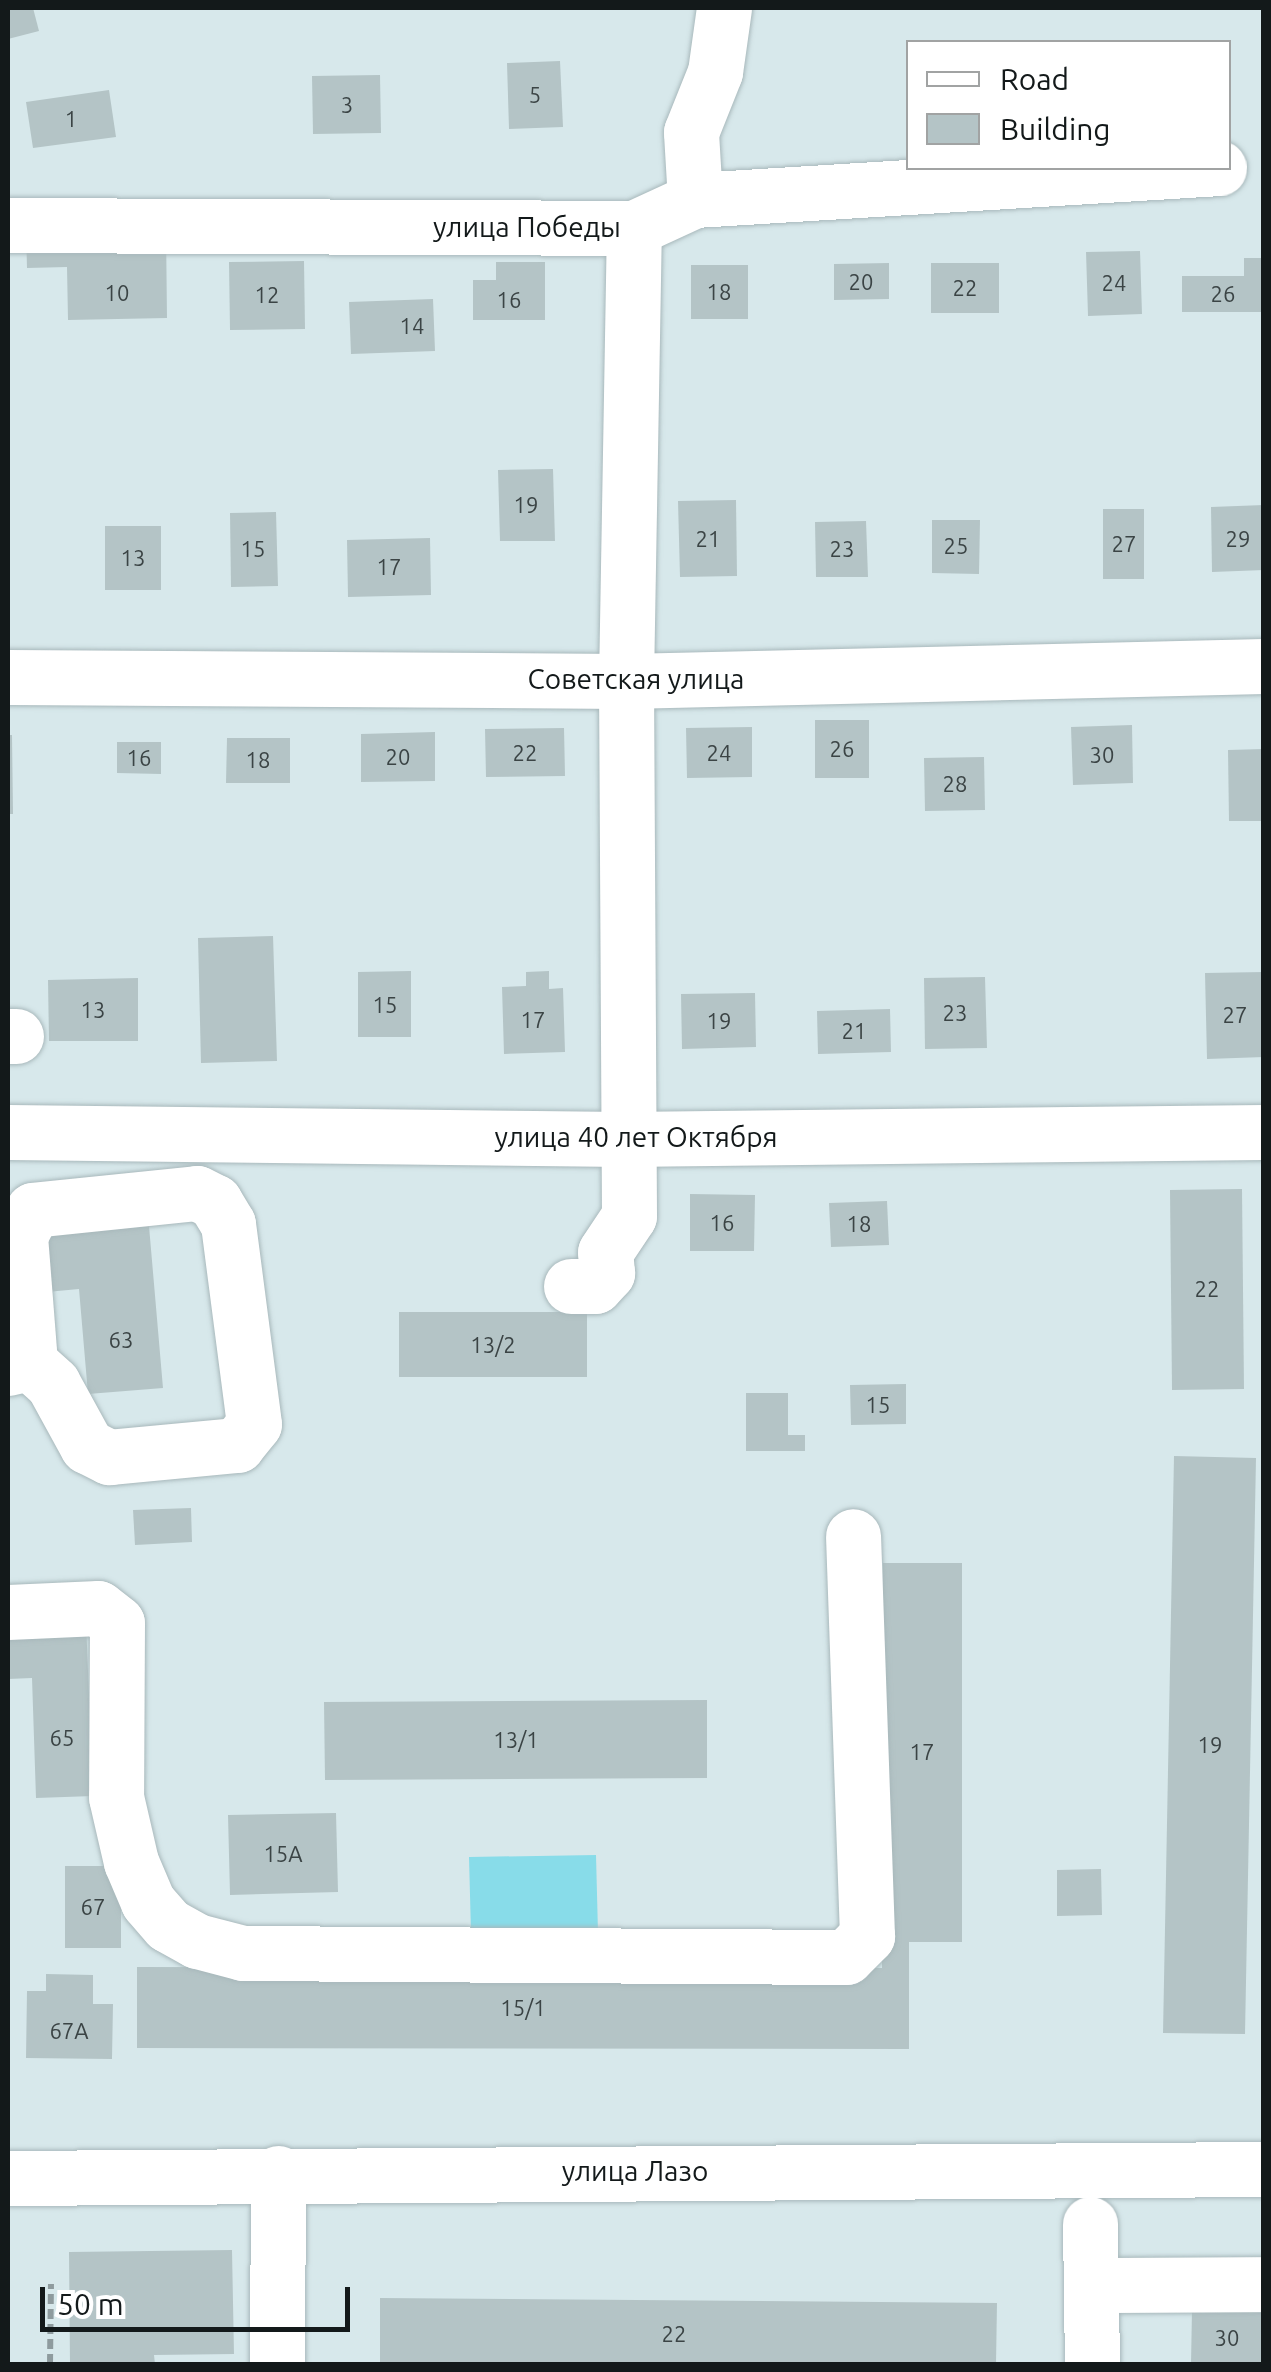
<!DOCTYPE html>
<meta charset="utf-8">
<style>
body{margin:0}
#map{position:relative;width:1271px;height:2372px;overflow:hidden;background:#d7e8eb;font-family:Ubuntu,sans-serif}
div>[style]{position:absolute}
.green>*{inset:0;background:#88dce9}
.building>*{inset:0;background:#b4c4c6}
.path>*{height:6px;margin-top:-3px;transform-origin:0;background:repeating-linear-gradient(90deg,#8e9b9e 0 10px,transparent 0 15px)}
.roads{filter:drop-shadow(0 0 2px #a8b8bb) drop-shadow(0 0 2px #a8b8bb)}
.minor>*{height:55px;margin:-27.5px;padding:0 27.5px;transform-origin:27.5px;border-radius:27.5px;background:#fff}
.major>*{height:55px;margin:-27.5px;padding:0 27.5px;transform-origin:27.5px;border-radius:27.5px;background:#fff}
span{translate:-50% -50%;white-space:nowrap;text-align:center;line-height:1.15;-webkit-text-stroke:9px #fff;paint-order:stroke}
.number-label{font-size:22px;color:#3b4445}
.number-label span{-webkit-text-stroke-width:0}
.street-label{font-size:28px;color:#13191a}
.frame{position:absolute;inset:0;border:10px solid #13191a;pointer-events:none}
.legend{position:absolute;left:906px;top:40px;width:325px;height:130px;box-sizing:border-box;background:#fff;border:2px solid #a1a3a3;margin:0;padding:12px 18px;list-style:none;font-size:30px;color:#13191a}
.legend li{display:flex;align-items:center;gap:20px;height:50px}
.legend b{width:50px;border:2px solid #a1a3a3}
.scale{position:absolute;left:40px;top:2287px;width:310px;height:45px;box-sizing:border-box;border:5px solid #13191a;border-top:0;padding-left:12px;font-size:30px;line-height:35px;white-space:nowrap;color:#13191a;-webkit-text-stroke:8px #fff;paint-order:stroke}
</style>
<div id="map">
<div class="green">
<div style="clip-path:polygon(596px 1855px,598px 1933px,471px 1933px,469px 1857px)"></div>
</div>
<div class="building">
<div style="clip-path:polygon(8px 8px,33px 8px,39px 31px,8px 39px)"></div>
<div style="clip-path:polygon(560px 61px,563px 127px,509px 129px,507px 63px)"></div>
<div style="clip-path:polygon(380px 75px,381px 133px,313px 134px,312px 76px)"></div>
<div style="clip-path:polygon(109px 90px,116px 137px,33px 148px,26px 102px)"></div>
<div style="clip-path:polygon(166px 228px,167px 318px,68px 320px,67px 267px,27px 268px,26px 230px)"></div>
<div style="clip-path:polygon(1140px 251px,1142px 314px,1088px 316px,1086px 252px)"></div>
<div style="clip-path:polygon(1244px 258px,1264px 258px,1264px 312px,1182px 312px,1182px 276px,1244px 276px)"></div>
<div style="clip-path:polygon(304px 261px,305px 329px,230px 330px,229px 262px)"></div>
<div style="clip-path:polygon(496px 262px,545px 262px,545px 320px,473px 320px,473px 280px,496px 280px)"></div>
<div style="clip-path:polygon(889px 263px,889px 299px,834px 300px,834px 264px)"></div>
<div style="clip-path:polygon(931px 263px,999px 263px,999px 313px,931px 313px)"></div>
<div style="clip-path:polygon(691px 265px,748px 265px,748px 319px,691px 319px)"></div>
<div style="clip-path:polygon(433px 299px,435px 351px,351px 354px,349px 302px)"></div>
<div style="clip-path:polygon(553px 469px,555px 541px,500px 541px,498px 470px)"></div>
<div style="clip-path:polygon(736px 500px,737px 576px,680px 577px,678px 501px)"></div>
<div style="clip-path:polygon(1264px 505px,1264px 570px,1212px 572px,1211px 507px)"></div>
<div style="clip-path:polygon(1103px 509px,1144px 509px,1144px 579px,1103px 579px)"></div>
<div style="clip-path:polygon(276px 512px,278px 586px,231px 587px,230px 513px)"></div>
<div style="clip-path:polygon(932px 520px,980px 520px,979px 574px,932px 573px)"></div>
<div style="clip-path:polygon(866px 521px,868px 577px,816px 577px,815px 522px)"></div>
<div style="clip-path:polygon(105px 526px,161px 526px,161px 590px,105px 590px)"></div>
<div style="clip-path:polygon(430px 538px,431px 595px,348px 597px,347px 540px)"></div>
<div style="clip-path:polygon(815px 720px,869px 720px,869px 778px,815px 778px)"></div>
<div style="clip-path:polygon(1132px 725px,1133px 783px,1073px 785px,1071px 727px)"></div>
<div style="clip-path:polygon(752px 727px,752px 777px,687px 778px,686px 728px)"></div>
<div style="clip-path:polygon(564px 728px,565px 776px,486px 777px,485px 729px)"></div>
<div style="clip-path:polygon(435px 732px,435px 781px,361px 782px,361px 734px)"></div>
<div style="clip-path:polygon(8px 735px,12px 735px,13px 814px,8px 814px)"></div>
<div style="clip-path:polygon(227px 738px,290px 738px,290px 783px,226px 783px)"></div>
<div style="clip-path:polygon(117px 742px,161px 742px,161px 774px,117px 773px)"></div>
<div style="clip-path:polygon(1264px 749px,1264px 821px,1229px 821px,1228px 750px)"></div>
<div style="clip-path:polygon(984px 757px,985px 810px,925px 811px,924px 758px)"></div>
<div style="clip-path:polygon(273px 936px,277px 1061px,201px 1063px,198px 938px)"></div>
<div style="clip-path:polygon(411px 971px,411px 1037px,358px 1037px,358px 972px)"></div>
<div style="clip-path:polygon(549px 971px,549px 989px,563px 988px,565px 1052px,504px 1054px,502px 987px,526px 986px,526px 972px)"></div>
<div style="clip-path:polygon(1264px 972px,1264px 1057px,1207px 1059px,1205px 973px)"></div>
<div style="clip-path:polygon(985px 977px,987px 1048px,925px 1049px,924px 978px)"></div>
<div style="clip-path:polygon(138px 978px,138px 1041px,49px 1041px,48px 980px)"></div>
<div style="clip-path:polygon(755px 993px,756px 1047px,682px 1049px,681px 994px)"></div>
<div style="clip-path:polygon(890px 1009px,891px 1052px,818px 1054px,817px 1011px)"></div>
<div style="clip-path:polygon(1242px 1189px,1244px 1389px,1172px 1390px,1170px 1190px)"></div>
<div style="clip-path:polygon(690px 1194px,755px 1195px,754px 1251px,690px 1251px)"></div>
<div style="clip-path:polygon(887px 1201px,889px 1245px,831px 1247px,829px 1203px)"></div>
<div style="clip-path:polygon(149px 1226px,163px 1388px,88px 1394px,79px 1289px,36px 1293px,31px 1236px)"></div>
<div style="clip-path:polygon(399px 1312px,587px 1312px,587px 1377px,399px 1377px)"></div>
<div style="clip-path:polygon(906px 1384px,906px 1424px,851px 1425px,850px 1385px)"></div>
<div style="clip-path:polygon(746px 1393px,788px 1393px,788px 1435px,805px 1435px,805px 1451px,746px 1451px)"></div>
<div style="clip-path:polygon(1174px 1456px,1256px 1458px,1245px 2034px,1163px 2033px)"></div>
<div style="clip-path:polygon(191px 1508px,192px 1542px,135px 1545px,133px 1510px)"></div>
<div style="clip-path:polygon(883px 1563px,962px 1563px,962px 1942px,909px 1942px,909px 2049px,137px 2048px,137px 1967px,882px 1968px)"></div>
<div style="clip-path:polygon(86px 1621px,93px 1796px,36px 1798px,32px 1678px,8px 1679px,8px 1625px)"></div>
<div style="clip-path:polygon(707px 1700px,707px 1778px,325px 1780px,324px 1702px)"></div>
<div style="clip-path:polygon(336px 1813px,338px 1892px,230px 1895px,228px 1815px)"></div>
<div style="clip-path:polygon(65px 1866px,121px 1866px,121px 1948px,65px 1948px)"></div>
<div style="clip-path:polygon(1101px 1869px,1102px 1915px,1057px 1916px,1057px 1870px)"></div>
<div style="clip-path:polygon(46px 1974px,93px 1975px,93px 2004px,113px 2004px,112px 2059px,26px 2058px,27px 1991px,46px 1991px)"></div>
<div style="clip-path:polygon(232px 2250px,234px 2354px,154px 2355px,155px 2364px,70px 2364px,69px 2252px)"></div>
<div style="clip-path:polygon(380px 2298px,997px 2303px,996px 2364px,380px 2364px)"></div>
<div style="clip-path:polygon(1192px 2310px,1264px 2311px,1264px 2364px,1191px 2364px)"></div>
</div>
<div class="path">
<div style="left:50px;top:2364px;width:80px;rotate:-89.3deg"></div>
</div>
<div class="roads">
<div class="minor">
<div style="left:695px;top:200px;width:68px;rotate:-93.4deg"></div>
<div style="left:691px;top:132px;width:65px;rotate:-68.2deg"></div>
<div style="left:715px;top:72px;width:65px;rotate:-82deg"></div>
<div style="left:8px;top:225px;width:626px;rotate:0.27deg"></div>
<div style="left:634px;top:228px;width:67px;rotate:-24.7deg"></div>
<div style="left:695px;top:200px;width:525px;rotate:-3.49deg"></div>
<div style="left:8px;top:677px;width:618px;rotate:0.37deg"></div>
<div style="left:626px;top:681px;width:638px;rotate:-1.35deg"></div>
<div style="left:8px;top:1036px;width:8px"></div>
<div style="left:8px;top:1132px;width:616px;rotate:0.65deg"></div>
<div style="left:624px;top:1139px;width:640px;rotate:-0.63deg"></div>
<div style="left:571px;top:1286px;width:24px"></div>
<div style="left:595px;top:1286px;width:18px;rotate:-47deg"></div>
<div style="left:607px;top:1273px;width:21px;rotate:-95deg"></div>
<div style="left:605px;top:1252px;width:43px;rotate:-56.3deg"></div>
<div style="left:629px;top:1216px;width:535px;rotate:-90.32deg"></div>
<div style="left:626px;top:681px;width:453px;rotate:-89deg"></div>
<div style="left:8px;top:1368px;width:23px;rotate:-13deg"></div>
<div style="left:30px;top:1363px;width:31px;rotate:42deg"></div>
<div style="left:53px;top:1384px;width:71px;rotate:61.3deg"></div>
<div style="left:87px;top:1446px;width:25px;rotate:27deg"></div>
<div style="left:109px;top:1457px;width:129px;rotate:-5.4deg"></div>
<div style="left:237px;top:1445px;width:27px;rotate:-51deg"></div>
<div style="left:254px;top:1424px;width:202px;rotate:-97.4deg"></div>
<div style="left:228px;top:1224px;width:26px;rotate:-121deg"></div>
<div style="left:215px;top:1202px;width:20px;rotate:-153deg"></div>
<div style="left:197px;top:1193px;width:165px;rotate:174.1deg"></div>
<div style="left:33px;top:1210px;width:29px;rotate:117deg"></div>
<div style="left:20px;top:1236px;width:127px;rotate:85.5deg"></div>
<div style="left:8px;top:1612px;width:90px;rotate:-2.5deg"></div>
<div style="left:98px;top:1608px;width:24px;rotate:38deg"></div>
<div style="left:117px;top:1623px;width:174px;rotate:90.3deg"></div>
<div style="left:116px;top:1797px;width:67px;rotate:77deg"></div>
<div style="left:131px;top:1862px;width:43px;rotate:67deg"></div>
<div style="left:148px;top:1902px;width:30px;rotate:49deg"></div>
<div style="left:168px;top:1925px;width:33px;rotate:29deg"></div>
<div style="left:197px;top:1941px;width:48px;rotate:14.6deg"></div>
<div style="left:243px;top:1953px;width:603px;rotate:0.38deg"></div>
<div style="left:846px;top:1957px;width:30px;rotate:-45deg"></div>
<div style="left:867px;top:1936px;width:400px;rotate:-92deg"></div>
<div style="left:1090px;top:2224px;width:140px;rotate:89.2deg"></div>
<div style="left:1091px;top:2285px;width:173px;rotate:-0.3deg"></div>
<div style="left:277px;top:2364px;width:191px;rotate:-89.7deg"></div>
</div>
<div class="major">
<div style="left:8px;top:2178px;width:1256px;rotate:-0.41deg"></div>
</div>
</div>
<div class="number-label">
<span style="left:535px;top:95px">5</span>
<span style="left:347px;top:105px">3</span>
<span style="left:71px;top:119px">1</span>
<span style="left:861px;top:282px">20</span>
<span style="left:1114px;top:283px">24</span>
<span style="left:965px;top:288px">22</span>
<span style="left:719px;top:292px">18</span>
<span style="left:117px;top:293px">10</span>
<span style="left:1223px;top:294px">26</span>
<span style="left:267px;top:295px">12</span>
<span style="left:509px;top:300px">16</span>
<span style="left:412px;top:326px">14</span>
<span style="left:526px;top:505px">19</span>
<span style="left:708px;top:539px">21</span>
<span style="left:1238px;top:539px">29</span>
<span style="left:1124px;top:544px">27</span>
<span style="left:956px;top:546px">25</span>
<span style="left:253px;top:549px">15</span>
<span style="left:842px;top:549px">23</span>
<span style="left:133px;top:558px">13</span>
<span style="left:389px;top:567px">17</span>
<span style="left:842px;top:749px">26</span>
<span style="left:525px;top:753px">22</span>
<span style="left:719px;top:753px">24</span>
<span style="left:1102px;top:755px">30</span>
<span style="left:398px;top:757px">20</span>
<span style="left:139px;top:758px">16</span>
<span style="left:258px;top:760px">18</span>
<span style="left:955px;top:784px">28</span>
<span style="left:385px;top:1005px">15</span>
<span style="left:93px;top:1010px">13</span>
<span style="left:955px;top:1013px">23</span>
<span style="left:1235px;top:1015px">27</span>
<span style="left:533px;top:1020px">17</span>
<span style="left:719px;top:1021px">19</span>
<span style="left:854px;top:1031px">21</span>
<span style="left:722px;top:1223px">16</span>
<span style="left:859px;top:1224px">18</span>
<span style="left:1207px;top:1289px">22</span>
<span style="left:121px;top:1340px">63</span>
<span style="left:493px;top:1345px">13/2</span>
<span style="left:878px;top:1405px">15</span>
<span style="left:62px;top:1738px">65</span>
<span style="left:516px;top:1740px">13/1</span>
<span style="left:1210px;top:1745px">19</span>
<span style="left:922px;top:1752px">17</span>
<span style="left:283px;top:1854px">15А</span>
<span style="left:93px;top:1907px">67</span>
<span style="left:523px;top:2008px">15/1</span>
<span style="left:69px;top:2031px">67А</span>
<span style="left:674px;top:2334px">22</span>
<span style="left:1227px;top:2338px">30</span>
</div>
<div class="street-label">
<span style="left:527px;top:227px">улица Победы</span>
<span style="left:636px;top:679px">Советская улица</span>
<span style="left:636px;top:1137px">улица 40 лет Октября</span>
<span style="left:635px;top:2171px">улица Лазо</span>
</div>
<div class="frame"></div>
<ul class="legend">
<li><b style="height:12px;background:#fff"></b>Road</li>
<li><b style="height:28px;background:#b4c4c6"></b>Building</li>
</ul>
<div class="scale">50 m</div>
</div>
